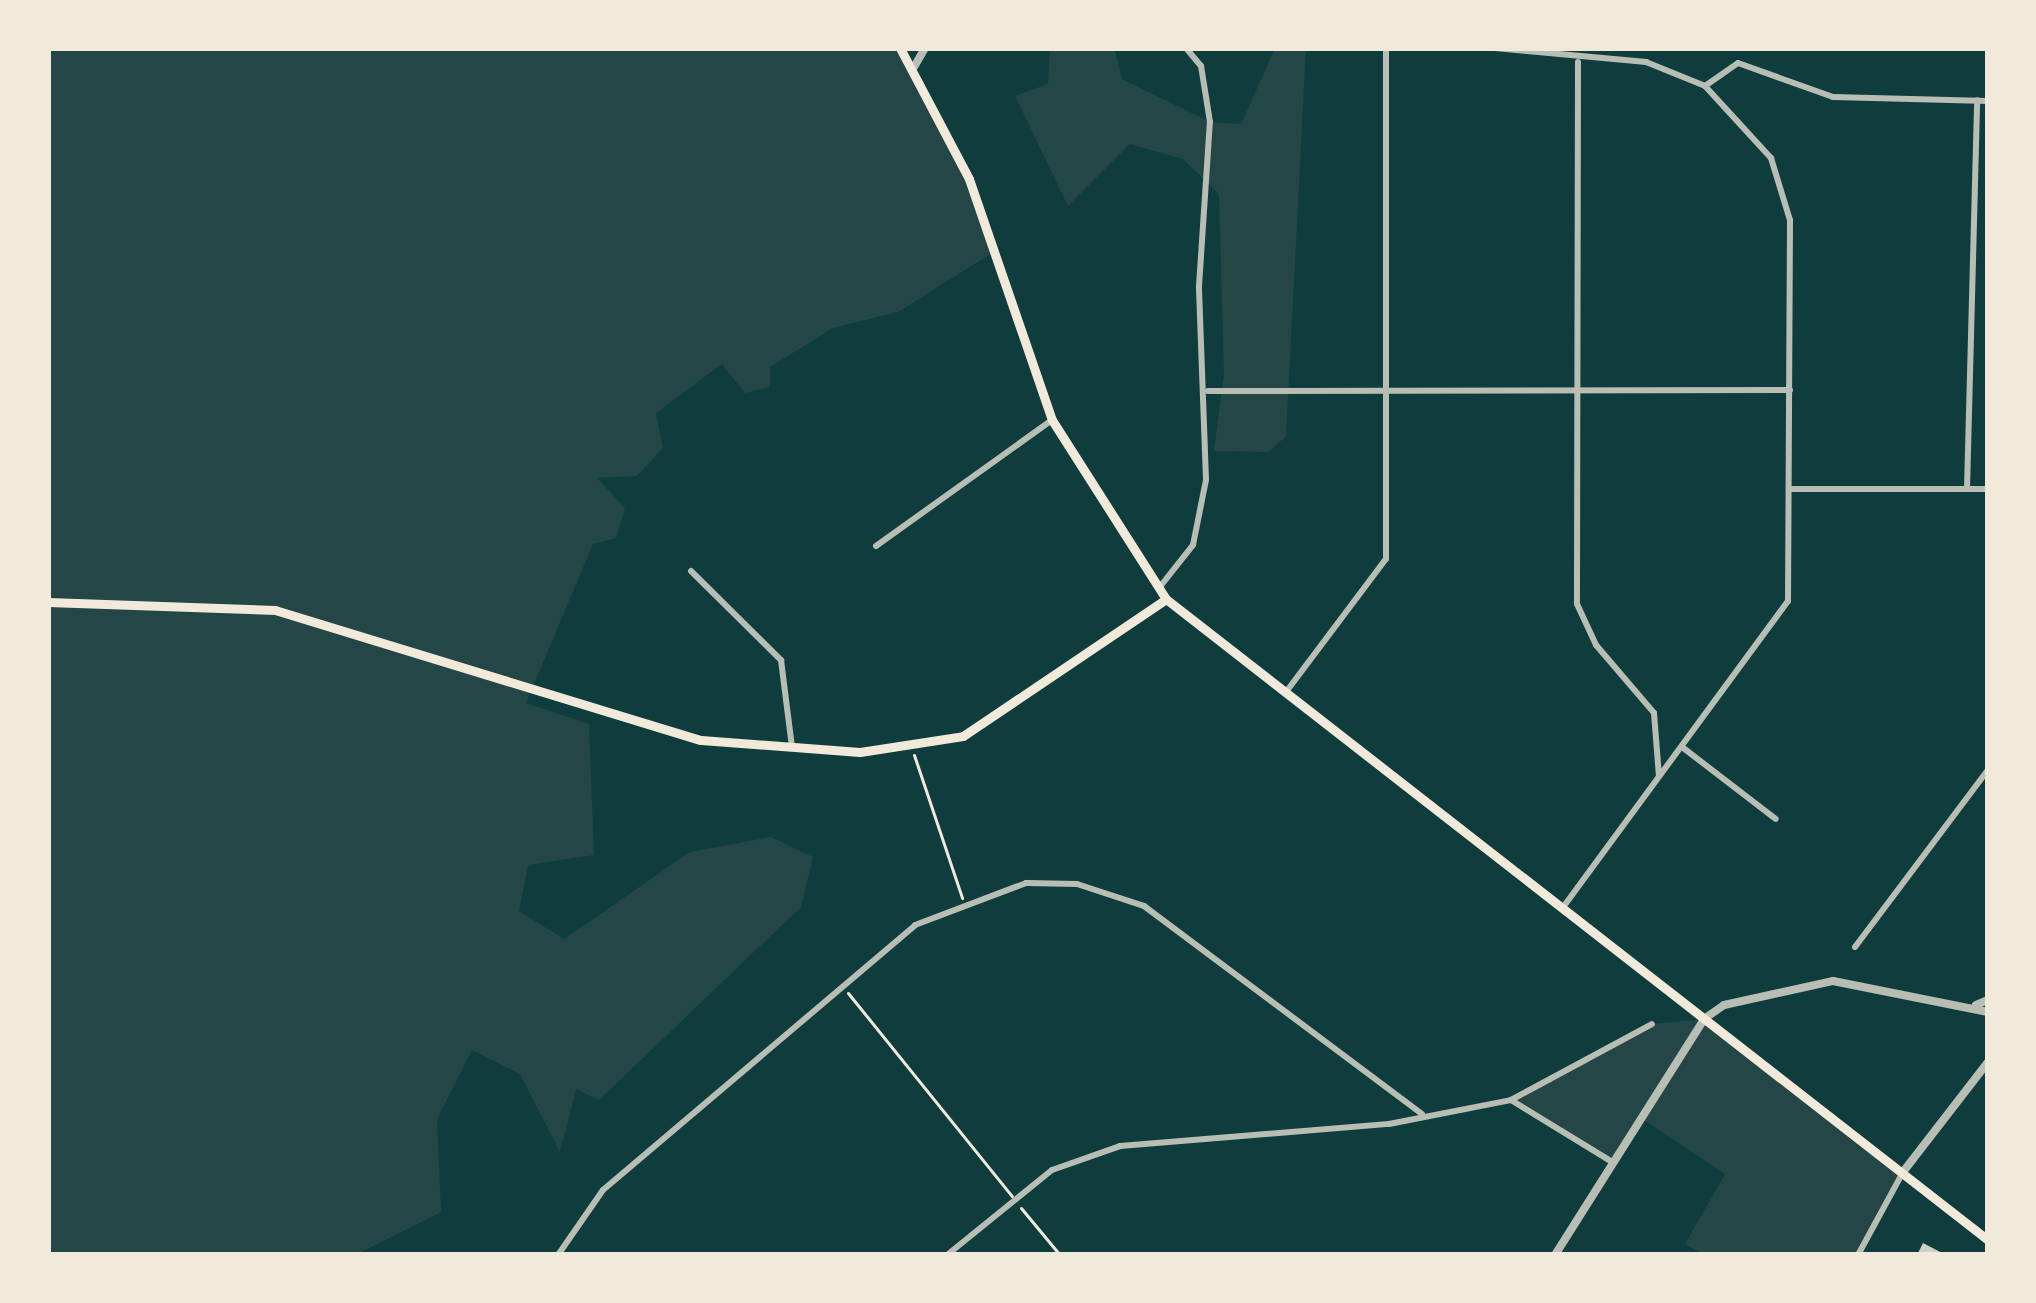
<!DOCTYPE html>
<style>
body{margin:0}
#map{position:relative;width:2036px;height:1303px;overflow:hidden;background:#0f3d3e;font-family:"Source Sans 3",sans-serif}
div>[style]{position:absolute}
.green>*{inset:0;background:#244646}
.building>*{inset:0;background:#cfcfc3}
.path>*{height:3px;margin:-1.5px;padding:0 1.5px;transform-origin:1.5px;border-radius:1.5px;background:#f1e9da}
.minor>*{height:6px;margin:-3px;padding:0 3px;transform-origin:3px;border-radius:3px;background:#b8beb3}
.tertiary>*{height:8px;margin:-4px;padding:0 4px;transform-origin:4px;border-radius:4px;background:#b8beb3}
.primary>*{height:9px;margin:-4.5px;padding:0 4.5px;transform-origin:4.5px;border-radius:4.5px;background:#f1e9da}
span{translate:-50% -50%;white-space:nowrap;text-align:center;line-height:1.15;-webkit-text-stroke:12px #f1e9da;paint-order:stroke}
.frame{position:absolute;inset:0;border:51px solid #f1e9da;pointer-events:none}
</style>
<div id="map">
<div class="green">
<div style="clip-path:polygon(48px 48px,900px 48px,942px 121px,992px 253px,898px 312px,833px 328px,770px 367px,770px 387px,745px 393px,722px 364px,656px 413px,663px 448px,637px 476px,597px 478px,625px 508px,616px 538px,593px 544px,526px 703px,589px 724px,594px 855px,528px 865px,519px 911px,564px 939px,690px 852px,771px 837px,813px 857px,801px 907px,599px 1100px,576px 1089px,560px 1152px,520px 1074px,472px 1050px,437px 1119px,441px 1212px,359px 1253px,48px 1255px)"></div>
<div style="clip-path:polygon(1050px 48px,1114px 48px,1122px 79px,1210px 122px,1241px 124px,1275px 48px,1306px 48px,1286px 436px,1269px 452px,1214px 451px,1224px 373px,1219px 194px,1183px 159px,1130px 144px,1068px 206px,1015px 96px,1048px 84px)"></div>
<div style="clip-path:polygon(1704px 1019px,1903px 1172px,1858px 1255px,1705px 1255px,1685px 1244px,1725px 1174px,1641px 1118px,1612px 1162px,1511px 1100px,1652px 1024px)"></div>
</div>
<div class="building">
<div style="clip-path:polygon(1923px 1243px,1946px 1255px,1917px 1255px)"></div>
</div>
<div class="path">
<div style="left:914px;top:755px;width:151px;rotate:71.4deg"></div>
<div style="left:848px;top:993px;width:261px;rotate:51.1deg"></div>
<div style="left:1021px;top:1208px;width:61px;rotate:50.3deg"></div>
</div>
<div class="minor">
<div style="left:1495px;top:48px;width:152px;rotate:5.3deg"></div>
<div style="left:1646px;top:62px;width:64px;rotate:22.1deg"></div>
<div style="left:1705px;top:86px;width:98px;rotate:47.5deg"></div>
<div style="left:1771px;top:158px;width:65px;rotate:73deg"></div>
<div style="left:1790px;top:220px;width:381px;rotate:90.3deg"></div>
<div style="left:1788px;top:601px;width:380px;rotate:126.3deg"></div>
<div style="left:1578px;top:62px;width:542px;rotate:90.11deg"></div>
<div style="left:1577px;top:604px;width:45px;rotate:65.1deg"></div>
<div style="left:1596px;top:645px;width:89px;rotate:49.5deg"></div>
<div style="left:1654px;top:713px;width:63px;rotate:85.5deg"></div>
<div style="left:1705px;top:86px;width:40px;rotate:-34.9deg"></div>
<div style="left:1738px;top:63px;width:101px;rotate:19.7deg"></div>
<div style="left:1833px;top:97px;width:155px;rotate:1.5deg"></div>
<div style="left:1208px;top:391px;width:582px;rotate:-0.1deg"></div>
<div style="left:1790px;top:489px;width:198px"></div>
<div style="left:1967px;top:489px;width:389px;rotate:-88.5deg"></div>
<div style="left:876px;top:546px;width:216px;rotate:-35.6deg"></div>
<div style="left:691px;top:571px;width:127px;rotate:44.7deg"></div>
<div style="left:781px;top:660px;width:88px;rotate:82.8deg"></div>
<div style="left:1159px;top:588px;width:55px;rotate:-51.7deg"></div>
<div style="left:1193px;top:545px;width:66px;rotate:-78.7deg"></div>
<div style="left:1206px;top:480px;width:194px;rotate:-92.1deg"></div>
<div style="left:1199px;top:286px;width:164px;rotate:-86.2deg"></div>
<div style="left:1210px;top:122px;width:57px;rotate:-99.1deg"></div>
<div style="left:1201px;top:66px;width:23px;rotate:-130deg"></div>
<div style="left:1286px;top:692px;width:166px;rotate:-53.1deg"></div>
<div style="left:1386px;top:559px;width:511px;rotate:-90deg"></div>
<div style="left:1682px;top:747px;width:118px;rotate:37.5deg"></div>
<div style="left:1855px;top:947px;width:221px;rotate:-53.1deg"></div>
<div style="left:1511px;top:1100px;width:160px;rotate:-28.3deg"></div>
<div style="left:558px;top:1255px;width:79px;rotate:-55.3deg"></div>
<div style="left:603px;top:1190px;width:409px;rotate:-40.3deg"></div>
<div style="left:915px;top:925px;width:119px;rotate:-20.7deg"></div>
<div style="left:1026px;top:883px;width:51px;rotate:1.1deg"></div>
<div style="left:1077px;top:884px;width:71px;rotate:18.2deg"></div>
<div style="left:1144px;top:906px;width:347px;rotate:36.8deg"></div>
<div style="left:947px;top:1255px;width:135px;rotate:-39deg"></div>
<div style="left:1052px;top:1170px;width:72px;rotate:-19.4deg"></div>
<div style="left:1120px;top:1146px;width:270px;rotate:-4.7deg"></div>
<div style="left:1389px;top:1124px;width:124px;rotate:-11.1deg"></div>
<div style="left:1511px;top:1100px;width:119px;rotate:31.5deg"></div>
<div style="left:1858px;top:1255px;width:92px;rotate:-61.5deg"></div>
</div>
<div class="tertiary">
<div style="left:914px;top:67px;width:22px;rotate:-60deg"></div>
<div style="left:1976px;top:1005px;width:13px;rotate:-23deg"></div>
<div style="left:1903px;top:1172px;width:139px;rotate:-52.3deg"></div>
<div style="left:1555px;top:1255px;width:279px;rotate:-57.7deg"></div>
<div style="left:1704px;top:1019px;width:24px;rotate:-35deg"></div>
<div style="left:1724px;top:1005px;width:112px;rotate:-12.4deg"></div>
<div style="left:1833px;top:981px;width:158px;rotate:11.3deg"></div>
</div>
<div class="primary">
<div style="left:900px;top:48px;width:148px;rotate:62.2deg"></div>
<div style="left:969px;top:179px;width:255px;rotate:71deg"></div>
<div style="left:1052px;top:420px;width:212px;rotate:57.5deg"></div>
<div style="left:1166px;top:599px;width:1042px;rotate:37.95deg"></div>
<div style="left:48px;top:602px;width:227px;rotate:2deg"></div>
<div style="left:275px;top:610px;width:445px;rotate:17deg"></div>
<div style="left:701px;top:740px;width:159px;rotate:4.3deg"></div>
<div style="left:860px;top:752px;width:104px;rotate:-8.8deg"></div>
<div style="left:963px;top:736px;width:245px;rotate:-34deg"></div>
</div>
<div class="frame"></div>
</div>
